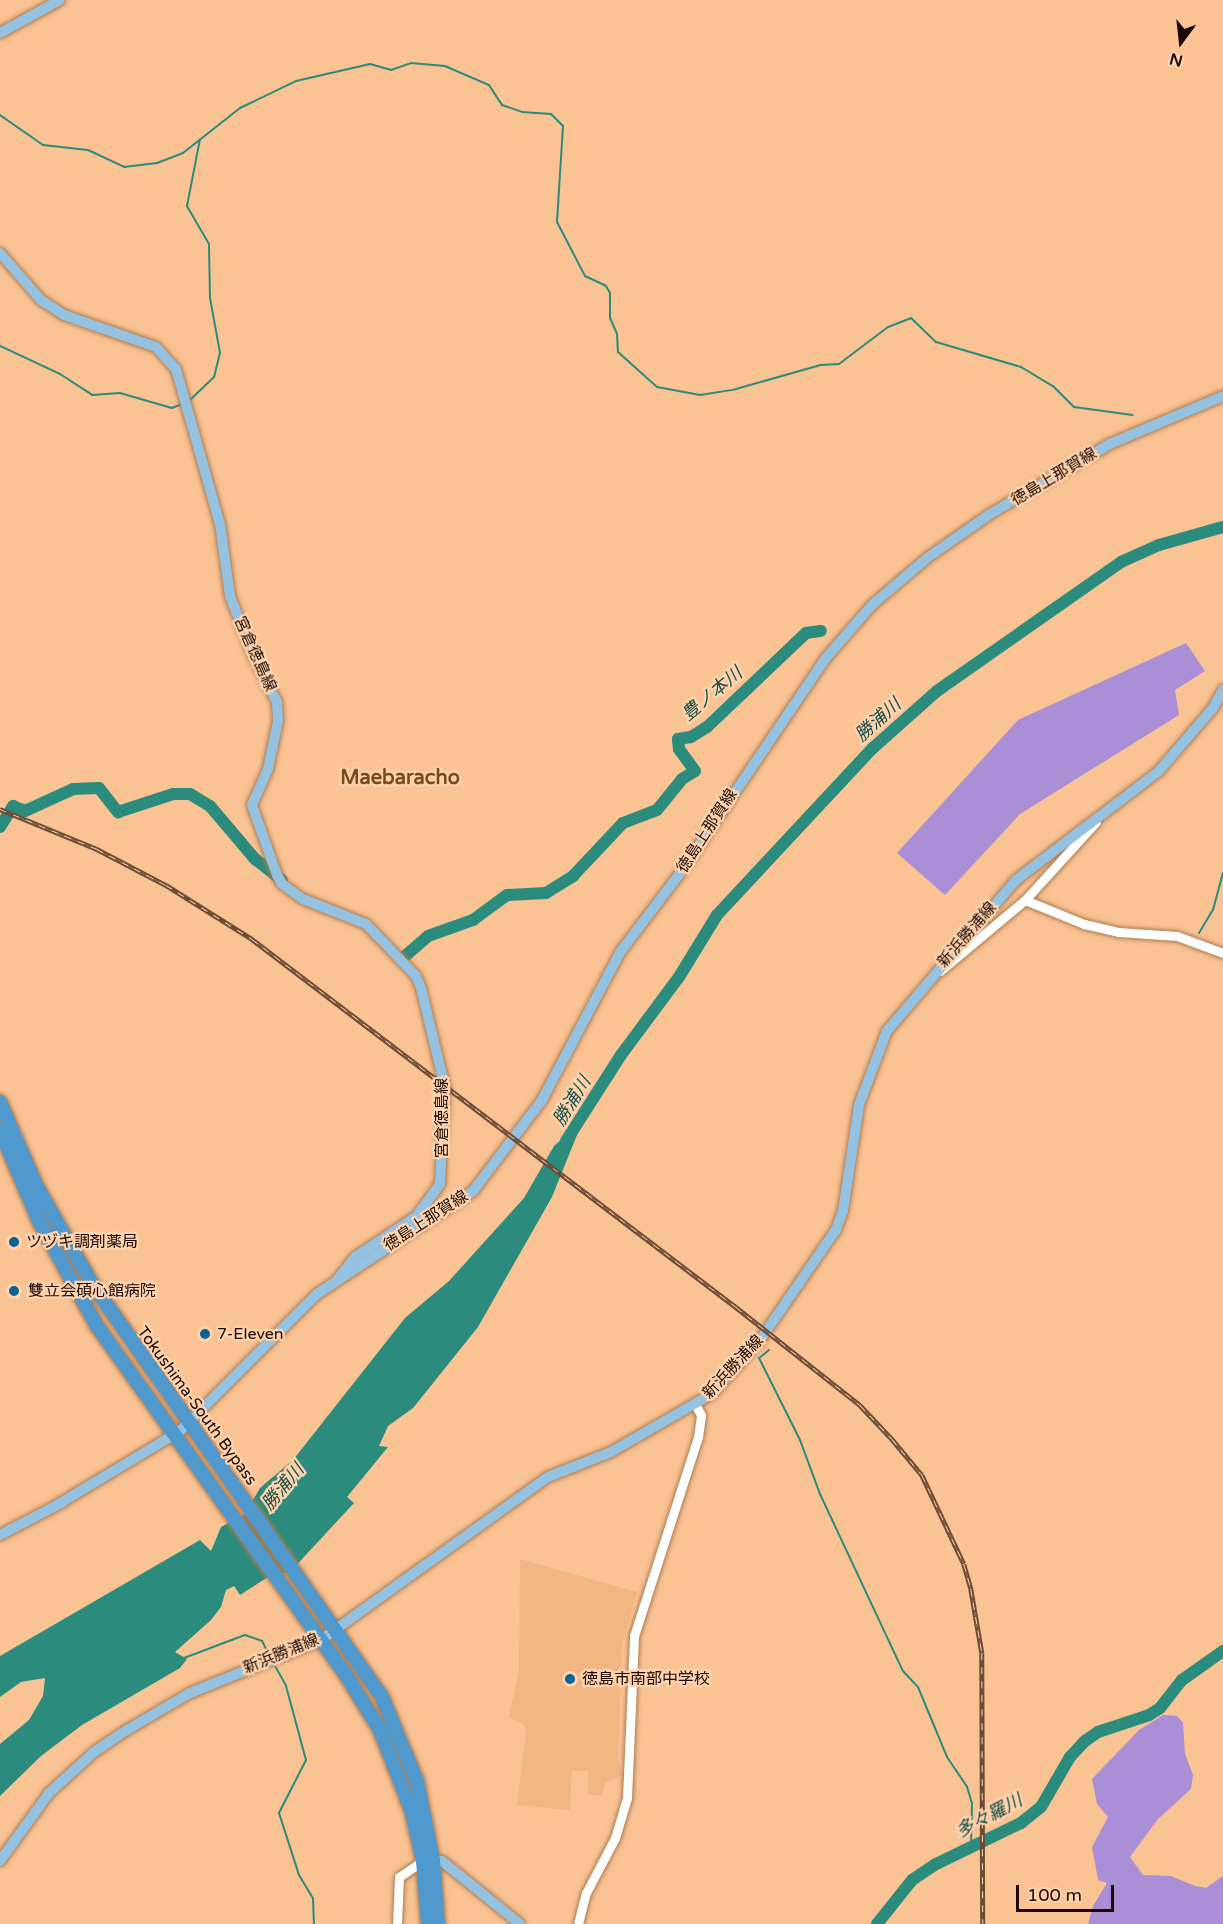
<!DOCTYPE html>
<meta charset="utf-8">
<style>
body{margin:0}
#map{position:relative;width:1223px;height:1924px;overflow:hidden;background:#fac394;font-family:"Varela Round","Noto Sans JP",sans-serif}
div>[style]{position:absolute}
.built>*{inset:0;background:#f2b682}
.green>*{inset:0;background:#ab8fd6}
.water>*{inset:0;background:#2b8b7d}
.stream>*{height:2px;margin:-1px;padding:0 1px;transform-origin:1px;border-radius:1px;background:#2b8b7d}
.river>*{height:12px;margin:-6px;padding:0 6px;transform-origin:6px;border-radius:6px;background:#2b8b7d}
.roads{filter:drop-shadow(0 0 2px #af7c50) drop-shadow(0 0 2px #af7c50)}
.minor>*{height:9px;margin:-4.5px;padding:0 4.5px;transform-origin:4.5px;border-radius:4.5px;background:#fff}
.major>*{height:10px;margin:-5px;padding:0 5px;transform-origin:5px;border-radius:5px;background:#96c2e2}
.highway>*{height:14px;margin:-7px;padding:0 7px;transform-origin:7px;border-radius:7px;background:#5099ce}
.rail>*{height:4.5px;margin-top:-2.25px;transform-origin:0;background:repeating-linear-gradient(90deg,#ffd3ae 0 7px,#6c4c36 0 14px);box-sizing:border-box;border-block:2px solid #6c4c36}
.dots>*{width:16px;height:16px;translate:-50% -50%;box-sizing:border-box;border:3px solid #ffd3ae;border-radius:50%}
span{translate:-50% -50%;white-space:nowrap;text-align:center;line-height:1.15;-webkit-text-stroke:4.5px #ffd3ae;paint-order:stroke}
.street-label{font-size:16px;color:#1a0800}
.poi-label{font-size:16px;color:#1a0800}
.left{translate:0 -50%;text-align:left}
.water-label{font-size:18px;color:#184d45;font-style:italic}
.quarter-label{font-size:20px;color:#794a1c;font-weight:700}
.north{position:absolute;left:1151px;top:12px;width:60px;height:60px;-webkit-text-stroke:4px #ffd3ae;paint-order:stroke;rotate:195deg;font-size:16px;font-weight:700;line-height:24px;text-align:center;color:#1a0800}
.north::after{content:'';display:block;margin:auto;width:21px;height:27px;background:#1a0800;clip-path:polygon(50% 0,100% 100%,50% 72%,0 100%)}
.scale{position:absolute;left:1016px;top:1885px;width:98px;height:27px;box-sizing:border-box;border:3px solid #1a0800;border-top:0;padding-left:8px;font-size:18px;line-height:21px;white-space:nowrap;color:#1a0800;-webkit-text-stroke:4px #ffd3ae;paint-order:stroke}
</style>
<div id="map">
<div class="built">
<div style="clip-path:polygon(520px 1559px,637px 1592px,622px 1643px,618px 1758px,622px 1775px,605px 1783px,602px 1796px,588px 1794px,588px 1771px,572px 1771px,570px 1810px,517px 1805px,526px 1732px,524px 1725px,509px 1717px,519px 1670px)"></div>
</div>
<div class="green">
<div style="clip-path:polygon(1186px 643px,1205px 671px,1175px 690px,1179px 715px,1020px 814px,945px 895px,897px 853px,1018px 720px)"></div>
<div style="clip-path:polygon(1163px 1715px,1177px 1716px,1183px 1723px,1185px 1754px,1193px 1775px,1191px 1789px,1158px 1819px,1130px 1857px,1143px 1875px,1171px 1876px,1195px 1886px,1206px 1888px,1223px 1876px,1223px 1924px,1088px 1924px,1093px 1906px,1107px 1883px,1098px 1880px,1092px 1847px,1108px 1817px,1097px 1804px,1092px 1779px,1139px 1730px)"></div>
</div>
<div class="water">
<div style="clip-path:polygon(583px 1120px,552px 1197px,478px 1327px,413px 1408px,388px 1426px,379px 1446px,388px 1447px,347px 1497px,354px 1503px,290px 1572px,271px 1575px,240px 1595px,234px 1586px,226px 1590px,221px 1607px,211px 1620px,175px 1652px,187px 1659px,180px 1668px,82px 1725px,41px 1756px,0 1796px,0 1744px,29px 1720px,43px 1696px,45px 1678px,21px 1682px,0 1697px,0 1656px,200px 1540px,211px 1551px,221px 1527px,244px 1515px,260px 1488px,293px 1460px,405px 1318px,449px 1281px,524px 1198px,554px 1146px)"></div>
</div>
<div class="stream">
<div style="left:0;top:115px;width:52px;rotate:34.9deg"></div>
<div style="left:43px;top:145px;width:45px;rotate:6.3deg"></div>
<div style="left:88px;top:150px;width:40px;rotate:25deg"></div>
<div style="left:124px;top:167px;width:33px;rotate:-7deg"></div>
<div style="left:157px;top:163px;width:28px;rotate:-21deg"></div>
<div style="left:183px;top:153px;width:73px;rotate:-38.3deg"></div>
<div style="left:240px;top:108px;width:62px;rotate:-25.7deg"></div>
<div style="left:296px;top:81px;width:76px;rotate:-12.9deg"></div>
<div style="left:370px;top:64px;width:22px;rotate:16deg"></div>
<div style="left:391px;top:70px;width:21px;rotate:-19deg"></div>
<div style="left:411px;top:63px;width:34px;rotate:5deg"></div>
<div style="left:445px;top:66px;width:48px;rotate:23.4deg"></div>
<div style="left:489px;top:85px;width:24px;rotate:57deg"></div>
<div style="left:502px;top:105px;width:21px;rotate:19deg"></div>
<div style="left:522px;top:112px;width:29px;rotate:4deg"></div>
<div style="left:551px;top:114px;width:17px;rotate:45deg"></div>
<div style="left:563px;top:126px;width:96px;rotate:93.6deg"></div>
<div style="left:557px;top:222px;width:61px;rotate:62.6deg"></div>
<div style="left:585px;top:276px;width:23px;rotate:25deg"></div>
<div style="left:606px;top:286px;width:8px;rotate:60deg"></div>
<div style="left:610px;top:293px;width:25px;rotate:90deg"></div>
<div style="left:610px;top:318px;width:17px;rotate:66deg"></div>
<div style="left:617px;top:334px;width:18px;rotate:87deg"></div>
<div style="left:618px;top:352px;width:52px;rotate:41.9deg"></div>
<div style="left:657px;top:387px;width:44px;rotate:10.5deg"></div>
<div style="left:700px;top:395px;width:36px;rotate:-9deg"></div>
<div style="left:736px;top:389px;width:87px;rotate:-15.9deg"></div>
<div style="left:820px;top:365px;width:19px;rotate:-3deg"></div>
<div style="left:839px;top:364px;width:61px;rotate:-37.1deg"></div>
<div style="left:888px;top:327px;width:25px;rotate:-21deg"></div>
<div style="left:911px;top:318px;width:35px;rotate:44deg"></div>
<div style="left:936px;top:342px;width:89px;rotate:16.4deg"></div>
<div style="left:1021px;top:367px;width:37px;rotate:31deg"></div>
<div style="left:1053px;top:386px;width:30px;rotate:45deg"></div>
<div style="left:1074px;top:407px;width:59px;rotate:7.9deg"></div>
<div style="left:0;top:346px;width:66px;rotate:25deg"></div>
<div style="left:60px;top:374px;width:38px;rotate:33deg"></div>
<div style="left:92px;top:395px;width:28px;rotate:-4deg"></div>
<div style="left:120px;top:393px;width:54px;rotate:16.1deg"></div>
<div style="left:172px;top:408px;width:11px;rotate:-22deg"></div>
<div style="left:189px;top:401px;width:35px;rotate:-44deg"></div>
<div style="left:214px;top:377px;width:25px;rotate:-76deg"></div>
<div style="left:220px;top:353px;width:56px;rotate:-100.3deg"></div>
<div style="left:210px;top:298px;width:54px;rotate:-91.1deg"></div>
<div style="left:209px;top:244px;width:44px;rotate:-120.1deg"></div>
<div style="left:187px;top:206px;width:68px;rotate:-79deg"></div>
<div style="left:1199px;top:933px;width:27px;rotate:-59deg"></div>
<div style="left:1213px;top:910px;width:38px;rotate:-75deg"></div>
<div style="left:769px;top:1350px;width:13px;rotate:141deg"></div>
<div style="left:759px;top:1358px;width:92px;rotate:63.4deg"></div>
<div style="left:800px;top:1440px;width:58px;rotate:69.7deg"></div>
<div style="left:820px;top:1494px;width:195px;rotate:64.9deg"></div>
<div style="left:903px;top:1671px;width:22px;rotate:47deg"></div>
<div style="left:918px;top:1687px;width:76px;rotate:67.5deg"></div>
<div style="left:947px;top:1757px;width:36px;rotate:56deg"></div>
<div style="left:967px;top:1787px;width:17px;rotate:73deg"></div>
<div style="left:972px;top:1803px;width:44px;rotate:91.3deg"></div>
<div style="left:184px;top:1658px;width:65px;rotate:-20.7deg"></div>
<div style="left:245px;top:1635px;width:18px;rotate:19deg"></div>
<div style="left:262px;top:1641px;width:18px;rotate:63deg"></div>
<div style="left:274px;top:1664px;width:25px;rotate:61deg"></div>
<div style="left:286px;top:1686px;width:77px;rotate:74.9deg"></div>
<div style="left:306px;top:1760px;width:59px;rotate:117deg"></div>
<div style="left:279px;top:1813px;width:65px;rotate:72.1deg"></div>
<div style="left:299px;top:1875px;width:27px;rotate:59deg"></div>
<div style="left:313px;top:1898px;width:26px;rotate:88deg"></div>
</div>
<div class="river">
<div style="left:0;top:827px;width:25px;rotate:-58deg"></div>
<div style="left:13px;top:806px;width:13px;rotate:23deg"></div>
<div style="left:25px;top:811px;width:53px;rotate:-24.6deg"></div>
<div style="left:73px;top:789px;width:26px;rotate:-2deg"></div>
<div style="left:99px;top:788px;width:31px;rotate:52deg"></div>
<div style="left:118px;top:812px;width:58px;rotate:-18.1deg"></div>
<div style="left:173px;top:794px;width:17px"></div>
<div style="left:190px;top:794px;width:23px;rotate:31deg"></div>
<div style="left:210px;top:806px;width:70px;rotate:49.7deg"></div>
<div style="left:255px;top:859px;width:34px;rotate:38deg"></div>
<div style="left:404px;top:957px;width:32px;rotate:-41deg"></div>
<div style="left:428px;top:936px;width:48px;rotate:-19.6deg"></div>
<div style="left:473px;top:920px;width:42px;rotate:-36.3deg"></div>
<div style="left:507px;top:895px;width:39px;rotate:-3deg"></div>
<div style="left:546px;top:893px;width:32px;rotate:-32deg"></div>
<div style="left:573px;top:876px;width:73px;rotate:-46.7deg"></div>
<div style="left:623px;top:823px;width:36px;rotate:-21deg"></div>
<div style="left:657px;top:810px;width:40px;rotate:-51deg"></div>
<div style="left:682px;top:779px;width:15px;rotate:-32deg"></div>
<div style="left:695px;top:771px;width:27px;rotate:-126deg"></div>
<div style="left:679px;top:749px;width:10px;rotate:-96deg"></div>
<div style="left:678px;top:739px;width:13px;rotate:-9deg"></div>
<div style="left:691px;top:737px;width:19px;rotate:-32deg"></div>
<div style="left:707px;top:727px;width:137px;rotate:-43.5deg"></div>
<div style="left:806px;top:633px;width:15px;rotate:-8deg"></div>
<div style="left:566px;top:1141px;width:102px;rotate:-57.4deg"></div>
<div style="left:621px;top:1055px;width:97px;rotate:-53.4deg"></div>
<div style="left:679px;top:977px;width:73px;rotate:-58.5deg"></div>
<div style="left:717px;top:915px;width:229px;rotate:-47deg"></div>
<div style="left:873px;top:748px;width:86px;rotate:-41.7deg"></div>
<div style="left:937px;top:691px;width:225px;rotate:-35deg"></div>
<div style="left:1121px;top:562px;width:42px;rotate:-24.1deg"></div>
<div style="left:1159px;top:545px;width:66px;rotate:-15.7deg"></div>
<div style="left:877px;top:1924px;width:56px;rotate:-51.5deg"></div>
<div style="left:912px;top:1880px;width:27px;rotate:-34deg"></div>
<div style="left:934px;top:1865px;width:97px;rotate:-25.8deg"></div>
<div style="left:1021px;top:1823px;width:26px;rotate:-39deg"></div>
<div style="left:1041px;top:1807px;width:58px;rotate:-59.9deg"></div>
<div style="left:1070px;top:1757px;width:22px;rotate:-47deg"></div>
<div style="left:1085px;top:1741px;width:16px;rotate:-35deg"></div>
<div style="left:1098px;top:1732px;width:54px;rotate:-18.4deg"></div>
<div style="left:1149px;top:1715px;width:13px;rotate:-32deg"></div>
<div style="left:1160px;top:1708px;width:36px;rotate:-52deg"></div>
<div style="left:1182px;top:1680px;width:50px;rotate:-35.3deg"></div>
</div>
<div class="roads">
<div class="minor">
<div style="left:1025px;top:900px;width:64px;rotate:22.1deg"></div>
<div style="left:1084px;top:924px;width:35px;rotate:13deg"></div>
<div style="left:1118px;top:932px;width:59px;rotate:3.9deg"></div>
<div style="left:1177px;top:936px;width:49px;rotate:20.3deg"></div>
<div style="left:940px;top:971px;width:111px;rotate:-39.9deg"></div>
<div style="left:1025px;top:900px;width:105px;rotate:-47.7deg"></div>
<div style="left:397px;top:1924px;width:47px;rotate:-87.6deg"></div>
<div style="left:399px;top:1877px;width:29px;rotate:-34deg"></div>
<div style="left:578px;top:1924px;width:32px;rotate:-76deg"></div>
<div style="left:586px;top:1893px;width:62px;rotate:-62.2deg"></div>
<div style="left:615px;top:1838px;width:42px;rotate:-73.3deg"></div>
<div style="left:627px;top:1798px;width:162px;rotate:-87.5deg"></div>
<div style="left:634px;top:1636px;width:209px;rotate:-72.2deg"></div>
<div style="left:698px;top:1437px;width:22px;rotate:-82deg"></div>
<div style="left:701px;top:1415px;width:10px;rotate:-119deg"></div>
</div>
<div class="major">
<div style="left:0;top:33px;width:68px;rotate:-28.8deg"></div>
<div style="left:0;top:253px;width:62px;rotate:48.9deg"></div>
<div style="left:41px;top:300px;width:27px;rotate:33deg"></div>
<div style="left:64px;top:315px;width:97px;rotate:19.2deg"></div>
<div style="left:156px;top:347px;width:30px;rotate:48deg"></div>
<div style="left:176px;top:369px;width:161px;rotate:74.2deg"></div>
<div style="left:220px;top:524px;width:73px;rotate:82.1deg"></div>
<div style="left:230px;top:596px;width:63px;rotate:68.7deg"></div>
<div style="left:253px;top:655px;width:53px;rotate:62.9deg"></div>
<div style="left:277px;top:702px;width:19px;rotate:87deg"></div>
<div style="left:278px;top:721px;width:49px;rotate:101.8deg"></div>
<div style="left:268px;top:769px;width:39px;rotate:114deg"></div>
<div style="left:252px;top:805px;width:74px;rotate:70.3deg"></div>
<div style="left:277px;top:875px;width:10px;rotate:61deg"></div>
<div style="left:282px;top:884px;width:26px;rotate:36deg"></div>
<div style="left:303px;top:899px;width:68px;rotate:21.6deg"></div>
<div style="left:366px;top:924px;width:72px;rotate:46.1deg"></div>
<div style="left:416px;top:976px;width:13px;rotate:67deg"></div>
<div style="left:421px;top:988px;width:102px;rotate:76.4deg"></div>
<div style="left:445px;top:1087px;width:97px;rotate:93deg"></div>
<div style="left:440px;top:1184px;width:39px;rotate:126deg"></div>
<div style="left:417px;top:1216px;width:74px;rotate:146.5deg"></div>
<div style="left:355px;top:1257px;width:28px;rotate:128deg"></div>
<div style="left:57px;top:1505px;width:144px;rotate:-31deg"></div>
<div style="left:180px;top:1431px;width:194px;rotate:-45deg"></div>
<div style="left:317px;top:1294px;width:187px;rotate:-33.4deg"></div>
<div style="left:473px;top:1191px;width:114px;rotate:-52.8deg"></div>
<div style="left:542px;top:1100px;width:169px;rotate:-62.1deg"></div>
<div style="left:621px;top:951px;width:99px;rotate:-52.8deg"></div>
<div style="left:681px;top:872px;width:257px;rotate:-55.9deg"></div>
<div style="left:825px;top:659px;width:72px;rotate:-49deg"></div>
<div style="left:872px;top:605px;width:72px;rotate:-40.5deg"></div>
<div style="left:927px;top:558px;width:77px;rotate:-34.9deg"></div>
<div style="left:990px;top:514px;width:139px;rotate:-30.3deg"></div>
<div style="left:1110px;top:444px;width:123px;rotate:-23deg"></div>
<div style="left:0;top:1535px;width:71px;rotate:-27.6deg"></div>
<div style="left:426px;top:1860px;width:16px;rotate:4deg"></div>
<div style="left:442px;top:1861px;width:100px;rotate:38.9deg"></div>
<div style="left:0;top:1861px;width:84px;rotate:-54.2deg"></div>
<div style="left:49px;top:1793px;width:61px;rotate:-42.3deg"></div>
<div style="left:94px;top:1752px;width:40px;rotate:-34deg"></div>
<div style="left:127px;top:1730px;width:73px;rotate:-30.4deg"></div>
<div style="left:190px;top:1693px;width:141px;rotate:-22deg"></div>
<div style="left:321px;top:1640px;width:279px;rotate:-35.7deg"></div>
<div style="left:548px;top:1477px;width:68px;rotate:-21.6deg"></div>
<div style="left:611px;top:1452px;width:118px;rotate:-30deg"></div>
<div style="left:713px;top:1393px;width:71px;rotate:-48.4deg"></div>
<div style="left:760px;top:1340px;width:134px;rotate:-55.4deg"></div>
<div style="left:836px;top:1230px;width:20px;rotate:-70deg"></div>
<div style="left:843px;top:1211px;width:107px;rotate:-81.4deg"></div>
<div style="left:859px;top:1105px;width:79px;rotate:-69.3deg"></div>
<div style="left:887px;top:1031px;width:199px;rotate:-49.5deg"></div>
<div style="left:1016px;top:880px;width:178px;rotate:-37.3deg"></div>
<div style="left:1158px;top:772px;width:84px;rotate:-49.3deg"></div>
<div style="left:1213px;top:708px;width:21px;rotate:-61deg"></div>
</div>
<div class="highway">
<div style="left:0;top:1102px;width:93px;rotate:66.5deg"></div>
<div style="left:37px;top:1187px;width:113px;rotate:60.3deg"></div>
<div style="left:93px;top:1285px;width:503px;rotate:54.95deg"></div>
<div style="left:382px;top:1697px;width:91px;rotate:67.4deg"></div>
<div style="left:417px;top:1781px;width:81px;rotate:78.6deg"></div>
<div style="left:433px;top:1860px;width:64px;rotate:85.5deg"></div>
<div style="left:0;top:1130px;width:99px;rotate:66.8deg"></div>
<div style="left:39px;top:1221px;width:120px;rotate:61.1deg"></div>
<div style="left:97px;top:1326px;width:429px;rotate:54.5deg"></div>
<div style="left:346px;top:1675px;width:65px;rotate:58.3deg"></div>
<div style="left:380px;top:1730px;width:88px;rotate:68.7deg"></div>
<div style="left:412px;top:1812px;width:50px;rotate:77.3deg"></div>
<div style="left:423px;top:1861px;width:63px;rotate:85.5deg"></div>
</div>
</div>
<div class="rail">
<div style="left:0;top:809px;width:105px;rotate:22.4deg"></div>
<div style="left:97px;top:849px;width:78px;rotate:27.6deg"></div>
<div style="left:166px;top:885px;width:102px;rotate:32.1deg"></div>
<div style="left:252px;top:939px;width:608px;rotate:37.25deg"></div>
<div style="left:736px;top:1307px;width:158px;rotate:38.3deg"></div>
<div style="left:860px;top:1405px;width:47px;rotate:46.7deg"></div>
<div style="left:892px;top:1439px;width:47px;rotate:50.2deg"></div>
<div style="left:922px;top:1475px;width:98px;rotate:64.7deg"></div>
<div style="left:964px;top:1564px;width:26px;rotate:74deg"></div>
<div style="left:971px;top:1589px;width:65px;rotate:80.2deg"></div>
<div style="left:982px;top:1653px;width:271px;rotate:89.8deg"></div>
</div>
<div class="dots">
<div style="left:14px;top:1242px;background:#0b6293"></div>
<div style="left:14px;top:1291px;background:#0b6293"></div>
<div style="left:205px;top:1334px;background:#0b6293"></div>
<div style="left:570px;top:1679px;background:#0b6293"></div>
</div>
<div class="street-label">
<span style="left:1054px;top:477px;rotate:-31deg">徳島上那賀線</span>
<span style="left:255px;top:654px;rotate:66deg">宮倉徳島線</span>
<span style="left:707px;top:831px;rotate:-57deg">徳島上那賀線</span>
<span style="left:967px;top:935px;rotate:-49deg">新浜勝浦線</span>
<span style="left:442px;top:1118px;rotate:-90deg">宮倉徳島線</span>
<span style="left:426px;top:1221px;rotate:-33deg">徳島上那賀線</span>
<span style="left:733px;top:1367px;rotate:-47deg">新浜勝浦線</span>
<span style="left:197px;top:1406px;rotate:54deg">Tokushima-South Bypass</span>
<span style="left:281px;top:1654px;rotate:-22deg">新浜勝浦線</span>
</div>
<div class="poi-label">
<span class="left" style="left:26px;top:1242px">ツヅキ調剤薬局</span>
<span class="left" style="left:28px;top:1291px">雙立会碩心館病院</span>
<span class="left" style="left:217px;top:1334px">7-Eleven</span>
<span class="left" style="left:582px;top:1679px">徳島市南部中学校</span>
</div>
<div class="water-label">
<span style="left:712px;top:694px;rotate:-40deg">豊ノ本川</span>
<span style="left:878px;top:720px;rotate:-42deg">勝浦川</span>
<span style="left:572px;top:1101px;rotate:-58deg">勝浦川</span>
<span style="left:283px;top:1487px;rotate:-50deg">勝浦川</span>
<span style="left:989px;top:1816px;rotate:-28deg">多々羅川</span>
</div>
<div class="quarter-label">
<span style="left:400px;top:778px">Maebaracho</span>
</div>
<div class="north">N</div>
<div class="scale">100 m</div>
</div>
